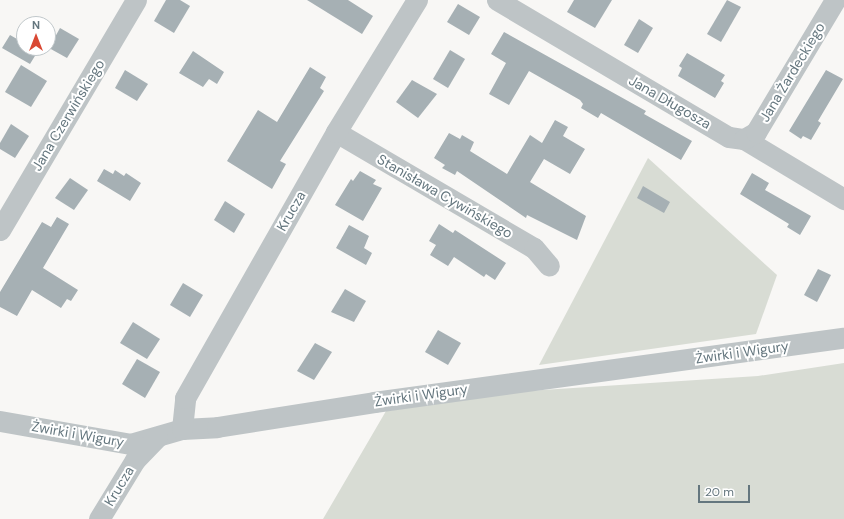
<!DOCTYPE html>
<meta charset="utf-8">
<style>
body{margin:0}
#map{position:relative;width:844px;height:519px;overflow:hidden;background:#f8f7f5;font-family:"DM Sans",sans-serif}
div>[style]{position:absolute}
.green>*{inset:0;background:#d8dcd4}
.building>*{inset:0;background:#a6b0b4}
.minor>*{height:21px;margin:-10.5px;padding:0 10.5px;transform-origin:10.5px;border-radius:10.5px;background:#bec4c6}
span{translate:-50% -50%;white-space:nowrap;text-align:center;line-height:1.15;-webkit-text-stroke:4px #fff;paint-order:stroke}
.street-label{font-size:14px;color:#64767e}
.north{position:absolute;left:16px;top:16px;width:40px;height:40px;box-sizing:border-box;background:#fff;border:1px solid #c1c8cb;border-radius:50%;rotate:0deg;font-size:11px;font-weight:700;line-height:16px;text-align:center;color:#64767e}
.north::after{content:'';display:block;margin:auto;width:14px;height:18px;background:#d94833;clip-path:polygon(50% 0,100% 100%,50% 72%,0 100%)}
.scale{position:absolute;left:698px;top:485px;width:52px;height:18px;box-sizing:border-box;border:2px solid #64767e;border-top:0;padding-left:5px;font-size:12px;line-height:14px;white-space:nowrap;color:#64767e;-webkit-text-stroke:3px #fff;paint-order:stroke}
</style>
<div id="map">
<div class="green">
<div style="clip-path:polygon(648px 158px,777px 275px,756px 334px,539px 365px)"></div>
<div style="clip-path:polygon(844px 363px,844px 519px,323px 519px,386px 411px,527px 391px,758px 376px)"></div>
</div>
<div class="building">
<div style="clip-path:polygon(166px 0,180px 0,190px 6px,174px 33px,154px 21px)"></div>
<div style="clip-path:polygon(307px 0,348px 0,373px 16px,362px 34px)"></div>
<div style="clip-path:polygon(574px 0,612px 0,595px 28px,567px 12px)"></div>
<div style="clip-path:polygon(727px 0,741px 7px,721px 42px,707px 34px)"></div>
<div style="clip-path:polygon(458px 4px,480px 17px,469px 35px,447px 22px)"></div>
<div style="clip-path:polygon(639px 19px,653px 28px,638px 53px,624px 45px)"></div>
<div style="clip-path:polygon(60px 28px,79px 39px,67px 58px,49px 48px)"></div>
<div style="clip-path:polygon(504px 32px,646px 111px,644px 114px,692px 141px,681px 160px,601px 113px,598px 118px,581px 108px,583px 104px,580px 100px,529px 71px,509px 105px,489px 94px,506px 63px,491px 54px)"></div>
<div style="clip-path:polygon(10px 35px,24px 43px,24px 48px,38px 51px,30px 64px,2px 48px)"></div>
<div style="clip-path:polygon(450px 50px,465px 59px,448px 88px,433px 79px)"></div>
<div style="clip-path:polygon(193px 51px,224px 72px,217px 84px,209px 79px,203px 87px,179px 73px)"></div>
<div style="clip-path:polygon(687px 53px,725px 75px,721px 81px,724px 83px,715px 98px,678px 76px,682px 68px,679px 66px)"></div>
<div style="clip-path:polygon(21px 65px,47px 81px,31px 107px,5px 92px)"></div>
<div style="clip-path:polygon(310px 67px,326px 77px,320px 88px,324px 91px,280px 161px,286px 164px,272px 189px,227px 161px,258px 110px,277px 122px)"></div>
<div style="clip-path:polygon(125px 70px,148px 84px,137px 101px,115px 88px)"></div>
<div style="clip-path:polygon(826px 70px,843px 79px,818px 121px,821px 123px,811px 140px,803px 136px,801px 139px,789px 131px)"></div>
<div style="clip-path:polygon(412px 80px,437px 94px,418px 118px,396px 102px)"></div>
<div style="clip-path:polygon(555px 120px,568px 127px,563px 136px,585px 149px,570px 174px,544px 159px,530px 182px,586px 216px,577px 240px,527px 215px,526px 218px,457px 171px,455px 175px,442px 168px,445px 165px,434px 158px,449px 133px,460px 139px,462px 135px,474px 142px,470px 151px,507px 174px,530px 135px,542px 143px)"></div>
<div style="clip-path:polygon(11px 124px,29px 136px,15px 158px,0 149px,0 143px)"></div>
<div style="clip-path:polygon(104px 169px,113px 174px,115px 170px,124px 176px,126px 173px,141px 183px,130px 201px,97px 181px)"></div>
<div style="clip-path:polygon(360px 171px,376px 180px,373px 184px,382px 188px,363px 221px,335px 205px,351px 179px,353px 181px)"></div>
<div style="clip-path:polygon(752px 173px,769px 183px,765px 190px,811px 216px,800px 235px,787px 227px,789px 224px,740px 194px)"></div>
<div style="clip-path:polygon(70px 178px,88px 190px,74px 210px,55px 198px)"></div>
<div style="clip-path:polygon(643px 186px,670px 202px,664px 213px,637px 198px)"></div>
<div style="clip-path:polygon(225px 201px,245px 214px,234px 233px,214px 220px)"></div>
<div style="clip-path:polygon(57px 217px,69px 224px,43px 268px,78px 290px,71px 301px,67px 299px,61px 308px,32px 290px,17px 316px,0 307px,0 292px,42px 222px,51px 227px)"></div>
<div style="clip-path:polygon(439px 224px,453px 233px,455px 230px,506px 263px,495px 280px,486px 274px,484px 277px,454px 257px,448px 266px,430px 255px,436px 245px,429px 241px)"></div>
<div style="clip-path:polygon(349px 225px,369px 236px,364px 248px,372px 253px,366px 265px,336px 248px)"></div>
<div style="clip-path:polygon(818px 269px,831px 275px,817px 302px,804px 295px)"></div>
<div style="clip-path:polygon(183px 283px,203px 295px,190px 317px,170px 305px)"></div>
<div style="clip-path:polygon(345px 289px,366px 301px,354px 322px,331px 312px)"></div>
<div style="clip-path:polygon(133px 322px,160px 339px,147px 359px,120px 343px)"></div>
<div style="clip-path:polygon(438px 330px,461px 343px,448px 365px,425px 352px)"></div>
<div style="clip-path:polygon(315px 343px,332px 352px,314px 380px,297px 371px)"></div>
<div style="clip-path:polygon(137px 359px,160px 372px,145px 398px,122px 384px)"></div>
</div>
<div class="minor">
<div style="left:497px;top:0;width:269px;rotate:30.6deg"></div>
<div style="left:729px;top:137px;width:15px;rotate:8deg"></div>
<div style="left:744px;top:139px;width:117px;rotate:31deg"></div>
<div style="left:336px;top:132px;width:229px;rotate:30.4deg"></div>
<div style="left:534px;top:248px;width:23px;rotate:50deg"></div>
<div style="left:744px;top:139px;width:14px;rotate:-30deg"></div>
<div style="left:756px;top:132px;width:154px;rotate:-59.1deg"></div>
<div style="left:0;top:230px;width:267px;rotate:-59.4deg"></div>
<div style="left:0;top:421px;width:132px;rotate:10deg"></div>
<div style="left:130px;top:444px;width:54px;rotate:-16.1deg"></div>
<div style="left:182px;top:429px;width:35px;rotate:-3deg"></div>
<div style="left:217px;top:427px;width:159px;rotate:-9deg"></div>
<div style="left:374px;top:402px;width:474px;rotate:-7.8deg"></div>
<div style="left:182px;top:429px;width:31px;rotate:-84deg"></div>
<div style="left:185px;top:398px;width:306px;rotate:-60.4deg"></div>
<div style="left:336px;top:132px;width:155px;rotate:-58.5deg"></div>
<div style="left:99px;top:519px;width:69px;rotate:-58.6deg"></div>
<div style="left:135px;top:460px;width:32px;rotate:-46deg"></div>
</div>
<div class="street-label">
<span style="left:792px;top:72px;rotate:-59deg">Jana Żardeckiego</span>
<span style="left:670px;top:102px;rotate:30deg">Jana Długosza</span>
<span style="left:68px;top:115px;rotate:-59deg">Jana Czerwińskiego</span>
<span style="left:445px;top:196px;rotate:30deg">Stanisława Cywińskiego</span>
<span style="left:291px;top:211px;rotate:-60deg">Krucza</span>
<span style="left:742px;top:352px;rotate:-8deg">Żwirki i Wigury</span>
<span style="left:421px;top:395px;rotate:-8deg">Żwirki i Wigury</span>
<span style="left:78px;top:434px;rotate:10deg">Żwirki i Wigury</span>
<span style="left:119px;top:486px;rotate:-59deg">Krucza</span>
</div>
<div class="north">N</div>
<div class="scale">20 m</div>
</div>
